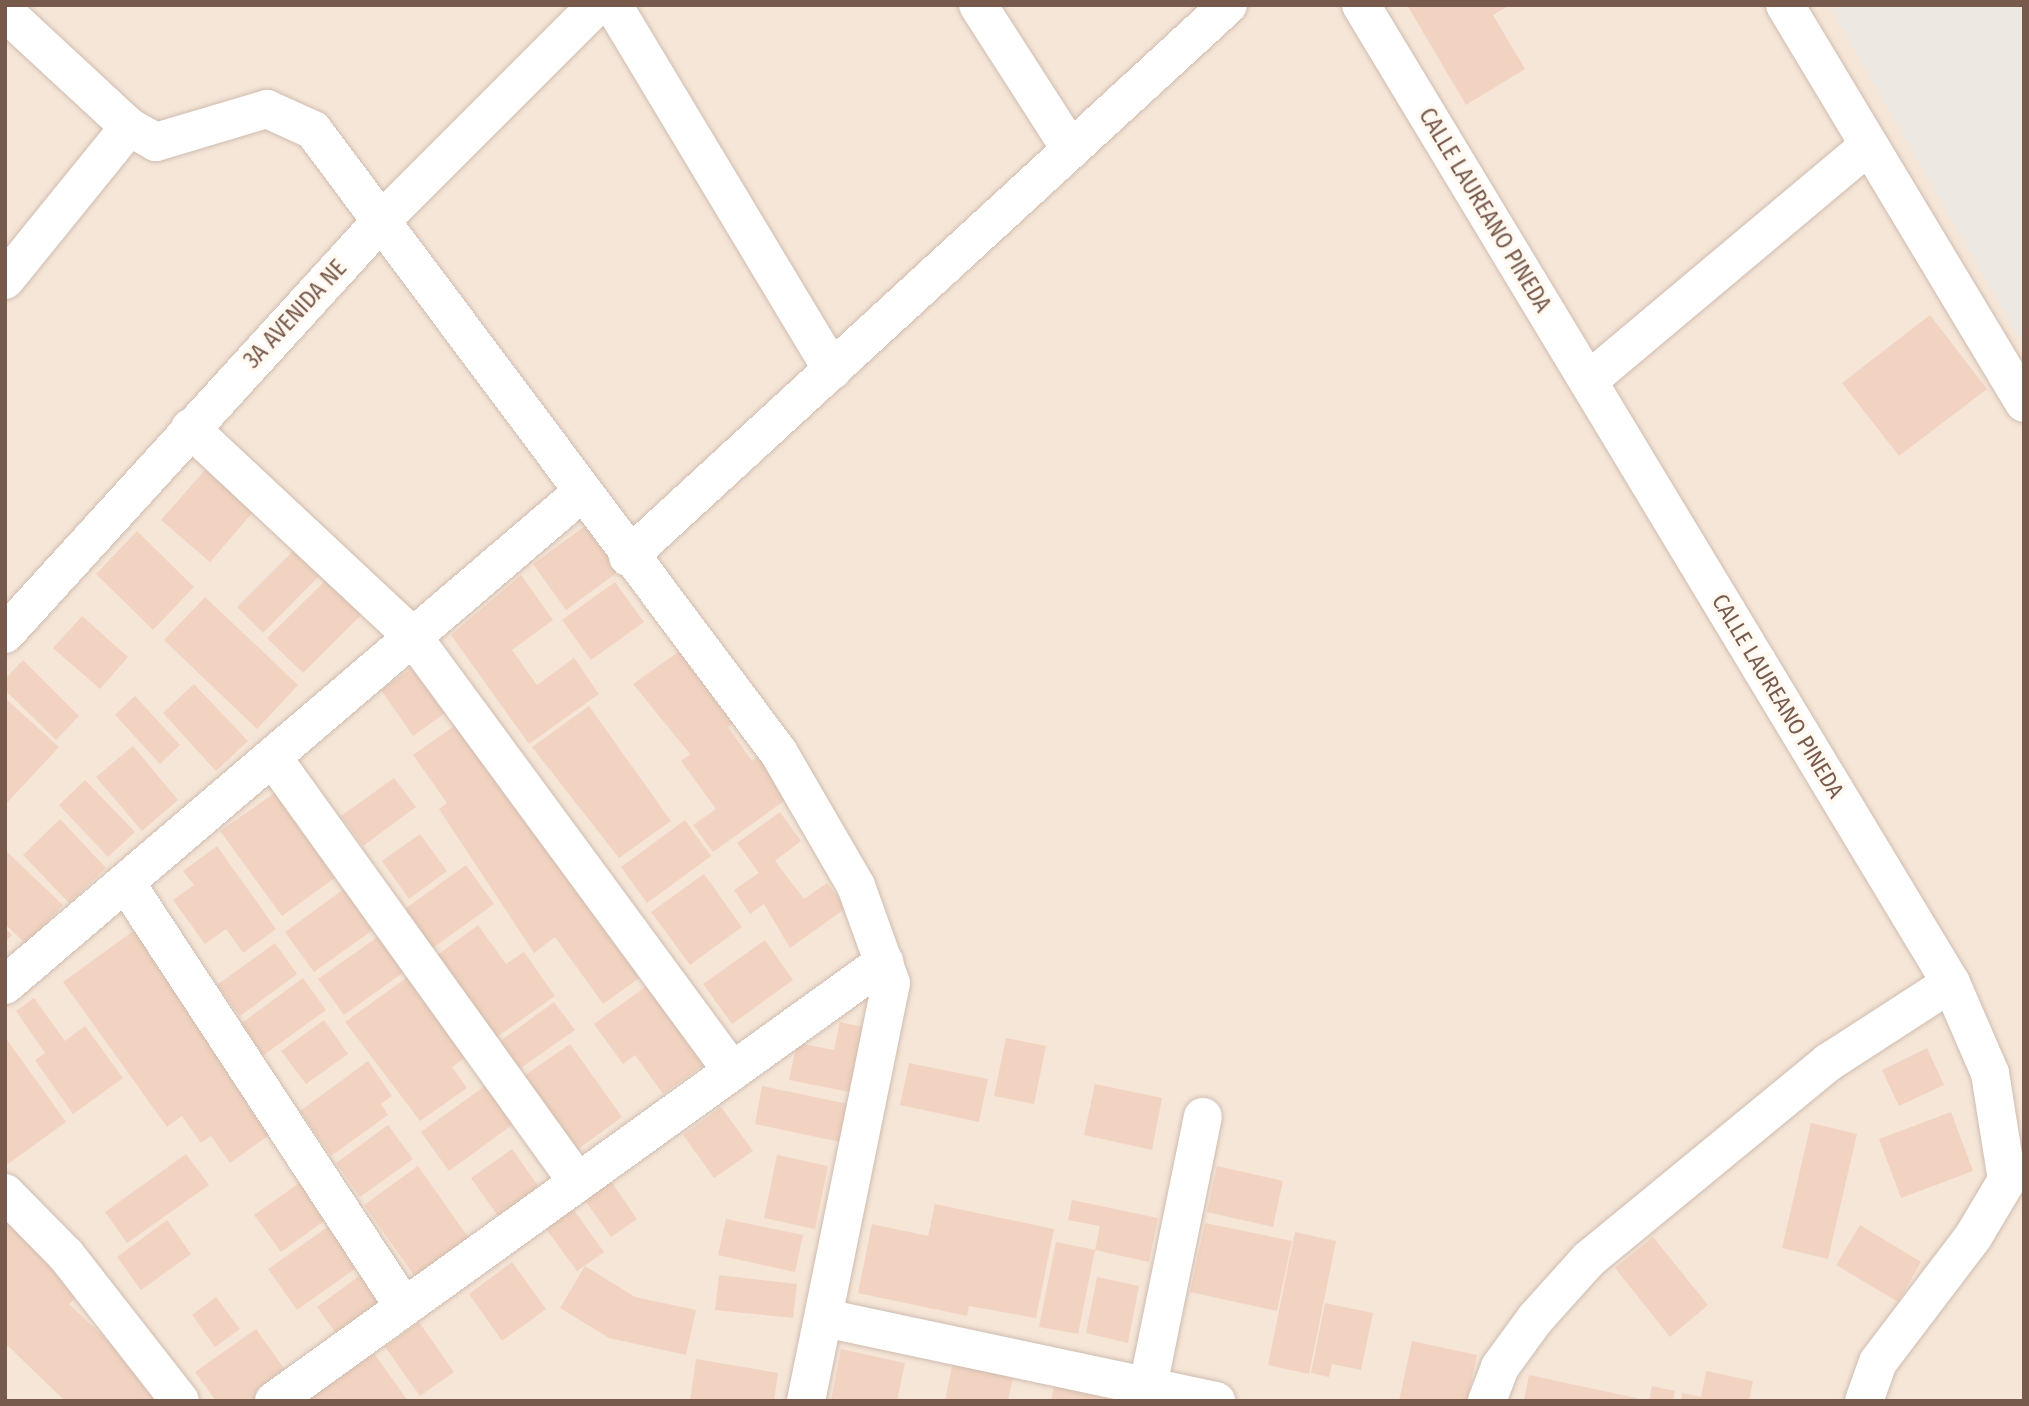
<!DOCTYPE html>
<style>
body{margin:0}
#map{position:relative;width:2029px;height:1406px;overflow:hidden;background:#fdf5ea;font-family:"Fira Sans Condensed",sans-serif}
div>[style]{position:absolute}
.residential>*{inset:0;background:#f5e6d8}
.industrial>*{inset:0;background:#eee8e3}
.building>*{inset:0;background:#f2d3c1}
.roads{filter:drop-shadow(0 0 2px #cfbcaf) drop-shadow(0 0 2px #cfbcaf)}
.minor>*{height:38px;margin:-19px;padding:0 19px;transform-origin:19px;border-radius:19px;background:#fff}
span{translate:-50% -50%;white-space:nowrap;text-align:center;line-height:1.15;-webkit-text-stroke:7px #fff9f1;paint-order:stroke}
.street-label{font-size:23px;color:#785a4c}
.frame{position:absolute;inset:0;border:7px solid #785a4c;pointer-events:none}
</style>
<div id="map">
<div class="residential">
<div style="clip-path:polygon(5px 5px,2024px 5px,2024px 1401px,5px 1401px)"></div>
</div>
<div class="industrial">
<div style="clip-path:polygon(1829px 5px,2024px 5px,2024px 346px)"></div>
</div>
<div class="building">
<div style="clip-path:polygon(1407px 5px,1510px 5px,1493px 15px,1525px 69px,1466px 105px)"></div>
<div style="clip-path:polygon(1930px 315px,1987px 389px,1899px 456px,1842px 383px)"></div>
<div style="clip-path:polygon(205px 470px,253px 512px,210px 562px,161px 520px)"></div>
<div style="clip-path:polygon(589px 523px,622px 569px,566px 610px,533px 564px)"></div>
<div style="clip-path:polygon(137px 531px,194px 587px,153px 630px,96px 574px)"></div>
<div style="clip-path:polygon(293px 551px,319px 576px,263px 633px,237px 607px)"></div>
<div style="clip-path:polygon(521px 575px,553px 620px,512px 650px,537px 685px,574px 658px,599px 694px,529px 744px,451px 635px)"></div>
<div style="clip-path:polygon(330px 576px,365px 611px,303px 673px,267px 638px)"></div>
<div style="clip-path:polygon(615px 582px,644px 622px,591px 660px,562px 620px)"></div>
<div style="clip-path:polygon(205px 597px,298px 685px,257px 729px,164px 640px)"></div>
<div style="clip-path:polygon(82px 616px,128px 657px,100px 689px,53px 648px)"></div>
<div style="clip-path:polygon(681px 650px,738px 720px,728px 727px,752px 761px,761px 754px,791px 796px,713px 852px,693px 825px,716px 809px,681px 761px,690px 754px,633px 684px)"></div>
<div style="clip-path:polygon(23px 660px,79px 716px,56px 740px,5px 690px,5px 679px)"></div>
<div style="clip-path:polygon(423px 660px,456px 705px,413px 736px,381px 690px)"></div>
<div style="clip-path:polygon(194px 684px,248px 741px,216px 771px,163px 713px)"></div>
<div style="clip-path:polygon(135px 696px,180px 745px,160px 764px,115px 715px)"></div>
<div style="clip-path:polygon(5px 698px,59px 747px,5px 805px)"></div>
<div style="clip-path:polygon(589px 706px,671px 821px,619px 858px,532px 747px)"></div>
<div style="clip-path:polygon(467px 717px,649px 971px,603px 1004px,555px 937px,534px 953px,439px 809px,447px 803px,413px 755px)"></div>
<div style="clip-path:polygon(133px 746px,178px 800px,142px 831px,96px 777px)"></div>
<div style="clip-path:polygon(394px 778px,416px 807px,363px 846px,341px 816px)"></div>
<div style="clip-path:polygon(85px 780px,135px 832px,108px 857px,59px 805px)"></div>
<div style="clip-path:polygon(279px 790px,339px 875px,282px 916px,220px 831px)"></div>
<div style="clip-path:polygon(780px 812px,801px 841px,775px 861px,804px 899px,827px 883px,846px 908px,790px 948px,764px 904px,750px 914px,734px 890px,759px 873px,737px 843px)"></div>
<div style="clip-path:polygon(60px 819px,106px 868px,69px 903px,23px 855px)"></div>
<div style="clip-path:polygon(685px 820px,711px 856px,647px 903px,621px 867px)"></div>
<div style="clip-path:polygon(420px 834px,447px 871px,409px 899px,382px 861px)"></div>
<div style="clip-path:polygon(217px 846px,276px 929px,243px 953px,226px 929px,205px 944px,173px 900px,194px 885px,183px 871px)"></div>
<div style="clip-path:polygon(5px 850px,63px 905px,26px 944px,5px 924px)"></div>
<div style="clip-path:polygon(466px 865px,494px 904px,430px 950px,402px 911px)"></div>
<div style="clip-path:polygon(704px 874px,742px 927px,690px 965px,651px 912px)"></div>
<div style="clip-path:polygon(348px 886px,377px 927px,314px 972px,285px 932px)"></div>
<div style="clip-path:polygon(478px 925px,506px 964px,524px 952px,555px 996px,491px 1041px,432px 959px)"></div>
<div style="clip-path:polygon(140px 926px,275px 1131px,230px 1163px,211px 1136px,201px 1143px,182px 1116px,167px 1127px,63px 982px)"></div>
<div style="clip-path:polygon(5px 928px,12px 935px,5px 942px)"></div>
<div style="clip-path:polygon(379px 936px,404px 972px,344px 1015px,318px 979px)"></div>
<div style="clip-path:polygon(765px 940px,793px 980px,732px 1024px,703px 984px)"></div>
<div style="clip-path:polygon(275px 943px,297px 974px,240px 1016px,217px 985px)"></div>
<div style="clip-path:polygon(412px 974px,470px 1054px,452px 1067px,467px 1088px,420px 1121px,345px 1022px)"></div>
<div style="clip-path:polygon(303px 978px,326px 1010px,261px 1057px,239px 1025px)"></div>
<div style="clip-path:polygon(652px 982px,709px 1061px,663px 1094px,635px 1055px,623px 1064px,594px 1024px)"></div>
<div style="clip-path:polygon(34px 998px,65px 1041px,85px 1026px,123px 1078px,73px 1114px,35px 1060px,45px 1053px,16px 1011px)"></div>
<div style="clip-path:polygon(554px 1002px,575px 1030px,515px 1072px,495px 1045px)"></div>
<div style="clip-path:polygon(324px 1020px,348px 1054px,306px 1084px,281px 1051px)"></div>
<div style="clip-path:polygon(840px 1022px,867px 1028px,854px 1093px,789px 1080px,797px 1043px,834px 1050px)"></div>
<div style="clip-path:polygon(5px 1037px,66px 1122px,8px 1164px,5px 1159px)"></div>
<div style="clip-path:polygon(1006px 1038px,1046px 1046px,1034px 1104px,994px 1096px)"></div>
<div style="clip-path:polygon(570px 1044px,622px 1117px,577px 1150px,524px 1076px)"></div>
<div style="clip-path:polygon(1927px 1048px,1944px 1085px,1899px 1106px,1882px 1070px)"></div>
<div style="clip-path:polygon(368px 1061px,392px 1096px,381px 1104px,388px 1115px,331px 1156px,300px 1111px)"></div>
<div style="clip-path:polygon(909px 1063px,988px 1079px,979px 1122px,900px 1105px)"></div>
<div style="clip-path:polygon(489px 1083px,516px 1122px,449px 1171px,421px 1132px)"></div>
<div style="clip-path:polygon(1095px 1084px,1162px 1098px,1152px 1150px,1084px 1135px)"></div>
<div style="clip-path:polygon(762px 1086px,848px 1104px,840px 1142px,755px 1124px)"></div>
<div style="clip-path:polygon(721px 1107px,753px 1151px,714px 1178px,683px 1135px)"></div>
<div style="clip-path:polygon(1951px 1112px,1973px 1171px,1901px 1198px,1879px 1139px)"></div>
<div style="clip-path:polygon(1811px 1123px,1857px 1134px,1828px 1259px,1782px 1248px)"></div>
<div style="clip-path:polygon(388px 1125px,413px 1159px,360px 1197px,336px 1163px)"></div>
<div style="clip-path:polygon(512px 1149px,539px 1187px,498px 1216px,471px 1178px)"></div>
<div style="clip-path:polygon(186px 1154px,209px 1185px,127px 1243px,105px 1212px)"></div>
<div style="clip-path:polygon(777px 1155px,828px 1166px,815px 1229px,764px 1218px)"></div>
<div style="clip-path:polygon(418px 1166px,470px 1240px,416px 1278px,364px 1205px)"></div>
<div style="clip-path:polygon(1217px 1166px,1283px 1181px,1273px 1227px,1207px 1212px)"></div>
<div style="clip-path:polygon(305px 1179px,331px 1216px,281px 1252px,254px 1215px)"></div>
<div style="clip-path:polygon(610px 1180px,637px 1219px,611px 1237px,584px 1199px)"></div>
<div style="clip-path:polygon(1072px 1200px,1158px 1218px,1149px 1262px,1095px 1250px,1100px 1226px,1068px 1220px)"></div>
<div style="clip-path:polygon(935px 1204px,1054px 1229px,1036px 1318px,969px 1306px,967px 1316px,858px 1293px,872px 1224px,928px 1236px)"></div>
<div style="clip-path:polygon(573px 1209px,604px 1252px,577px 1271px,546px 1229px)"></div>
<div style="clip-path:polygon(5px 1216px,84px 1291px,69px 1304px,122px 1354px,155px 1401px,65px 1401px,5px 1343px)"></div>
<div style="clip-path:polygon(726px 1219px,803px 1235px,795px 1272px,718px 1255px)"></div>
<div style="clip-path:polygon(167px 1220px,191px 1254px,141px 1290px,117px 1257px)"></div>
<div style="clip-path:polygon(336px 1221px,366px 1261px,297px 1310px,268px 1269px)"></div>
<div style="clip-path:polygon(1205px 1223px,1292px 1241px,1277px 1311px,1190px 1292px)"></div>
<div style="clip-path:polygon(1860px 1225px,1921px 1262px,1898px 1302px,1836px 1265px)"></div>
<div style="clip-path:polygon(1295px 1232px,1336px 1241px,1309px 1374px,1268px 1365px)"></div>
<div style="clip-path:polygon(1653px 1237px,1708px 1305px,1670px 1337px,1615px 1268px)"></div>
<div style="clip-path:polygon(1056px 1242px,1095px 1250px,1078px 1334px,1039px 1327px)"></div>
<div style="clip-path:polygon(512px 1262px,546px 1309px,502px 1341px,469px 1294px)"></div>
<div style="clip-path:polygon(585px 1266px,635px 1297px,696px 1310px,686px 1355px,609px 1338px,560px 1308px)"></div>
<div style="clip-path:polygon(366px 1271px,386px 1301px,338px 1336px,317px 1307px)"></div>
<div style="clip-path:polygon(719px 1275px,797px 1284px,793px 1318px,715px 1310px)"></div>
<div style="clip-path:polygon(1097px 1277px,1139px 1286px,1128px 1343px,1086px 1333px)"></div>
<div style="clip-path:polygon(216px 1297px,240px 1329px,215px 1347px,192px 1315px)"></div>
<div style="clip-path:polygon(1325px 1303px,1373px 1313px,1361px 1370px,1332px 1364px,1329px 1377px,1311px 1373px)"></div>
<div style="clip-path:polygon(419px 1322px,454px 1372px,420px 1396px,385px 1347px)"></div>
<div style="clip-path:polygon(256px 1329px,291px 1378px,259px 1401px,216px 1401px,195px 1372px)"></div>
<div style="clip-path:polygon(1412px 1341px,1477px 1355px,1467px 1401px,1399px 1401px)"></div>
<div style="clip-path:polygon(841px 1349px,905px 1363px,897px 1401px,831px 1401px)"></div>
<div style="clip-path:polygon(373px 1352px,408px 1401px,306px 1401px)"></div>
<div style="clip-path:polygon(696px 1359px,778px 1373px,774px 1401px,690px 1401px)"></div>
<div style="clip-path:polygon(953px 1361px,1014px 1373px,1008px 1401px,945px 1401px)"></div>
<div style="clip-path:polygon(1706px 1371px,1753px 1381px,1749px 1401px,1681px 1401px,1682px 1393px,1701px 1397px)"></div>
<div style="clip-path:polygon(1529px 1375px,1645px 1400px,1645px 1401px,1524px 1401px)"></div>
<div style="clip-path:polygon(1054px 1386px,1115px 1400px,1115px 1401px,1051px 1401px)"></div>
<div style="clip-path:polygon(1652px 1386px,1675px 1391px,1673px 1401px,1649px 1401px)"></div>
</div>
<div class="roads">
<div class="minor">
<div style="left:613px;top:5px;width:426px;rotate:59deg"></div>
<div style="left:978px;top:5px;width:172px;rotate:57.3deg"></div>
<div style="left:1361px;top:5px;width:1142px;rotate:58.9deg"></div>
<div style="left:1951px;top:983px;width:98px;rotate:66.6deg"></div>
<div style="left:1990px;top:1073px;width:108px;rotate:81deg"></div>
<div style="left:2007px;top:1180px;width:66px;rotate:120.8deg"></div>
<div style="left:1973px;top:1237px;width:157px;rotate:127.2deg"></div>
<div style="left:1878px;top:1362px;width:41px;rotate:109.7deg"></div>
<div style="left:1785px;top:5px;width:464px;rotate:59deg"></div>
<div style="left:5px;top:12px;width:169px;rotate:42.8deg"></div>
<div style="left:129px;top:127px;width:31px;rotate:29deg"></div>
<div style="left:156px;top:142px;width:116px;rotate:-16.6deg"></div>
<div style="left:267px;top:109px;width:51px;rotate:24.5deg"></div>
<div style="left:313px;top:130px;width:778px;rotate:53.2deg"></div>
<div style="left:779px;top:753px;width:154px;rotate:59.9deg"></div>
<div style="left:856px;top:886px;width:103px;rotate:70.2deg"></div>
<div style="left:891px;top:983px;width:427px;rotate:101.5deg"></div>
<div style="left:5px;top:280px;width:197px;rotate:-51deg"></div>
<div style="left:1588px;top:381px;width:363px;rotate:-40deg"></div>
<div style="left:190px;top:428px;width:306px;rotate:43.1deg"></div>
<div style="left:413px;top:637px;width:535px;rotate:53.67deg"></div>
<div style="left:628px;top:557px;width:815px;rotate:-42.61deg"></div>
<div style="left:5px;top:634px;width:563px;rotate:-47.66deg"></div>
<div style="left:384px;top:218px;width:301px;rotate:-45deg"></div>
<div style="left:273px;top:758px;width:520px;rotate:54.32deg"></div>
<div style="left:126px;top:883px;width:507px;rotate:56.75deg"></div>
<div style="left:5px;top:985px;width:756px;rotate:-40.49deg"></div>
<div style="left:5px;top:1193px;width:87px;rotate:45.5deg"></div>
<div style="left:66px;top:1255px;width:185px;rotate:52deg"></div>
<div style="left:825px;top:1318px;width:400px;rotate:12deg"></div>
<div style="left:274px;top:1401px;width:752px;rotate:-35.74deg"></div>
<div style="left:1145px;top:1401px;width:290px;rotate:-78.5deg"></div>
<div style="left:1487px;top:1401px;width:36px;rotate:-69deg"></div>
<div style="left:1500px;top:1367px;width:59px;rotate:-53.9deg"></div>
<div style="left:1535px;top:1319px;width:81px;rotate:-48deg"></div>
<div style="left:1589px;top:1259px;width:310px;rotate:-39.4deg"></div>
<div style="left:1829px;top:1062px;width:145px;rotate:-32.9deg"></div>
</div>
</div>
<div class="street-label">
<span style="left:1485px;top:210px;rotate:59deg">CALLE LAUREANO PINEDA</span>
<span style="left:295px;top:314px;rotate:-47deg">3A AVENIDA NE</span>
<span style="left:1778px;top:696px;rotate:59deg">CALLE LAUREANO PINEDA</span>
</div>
<div class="frame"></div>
</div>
